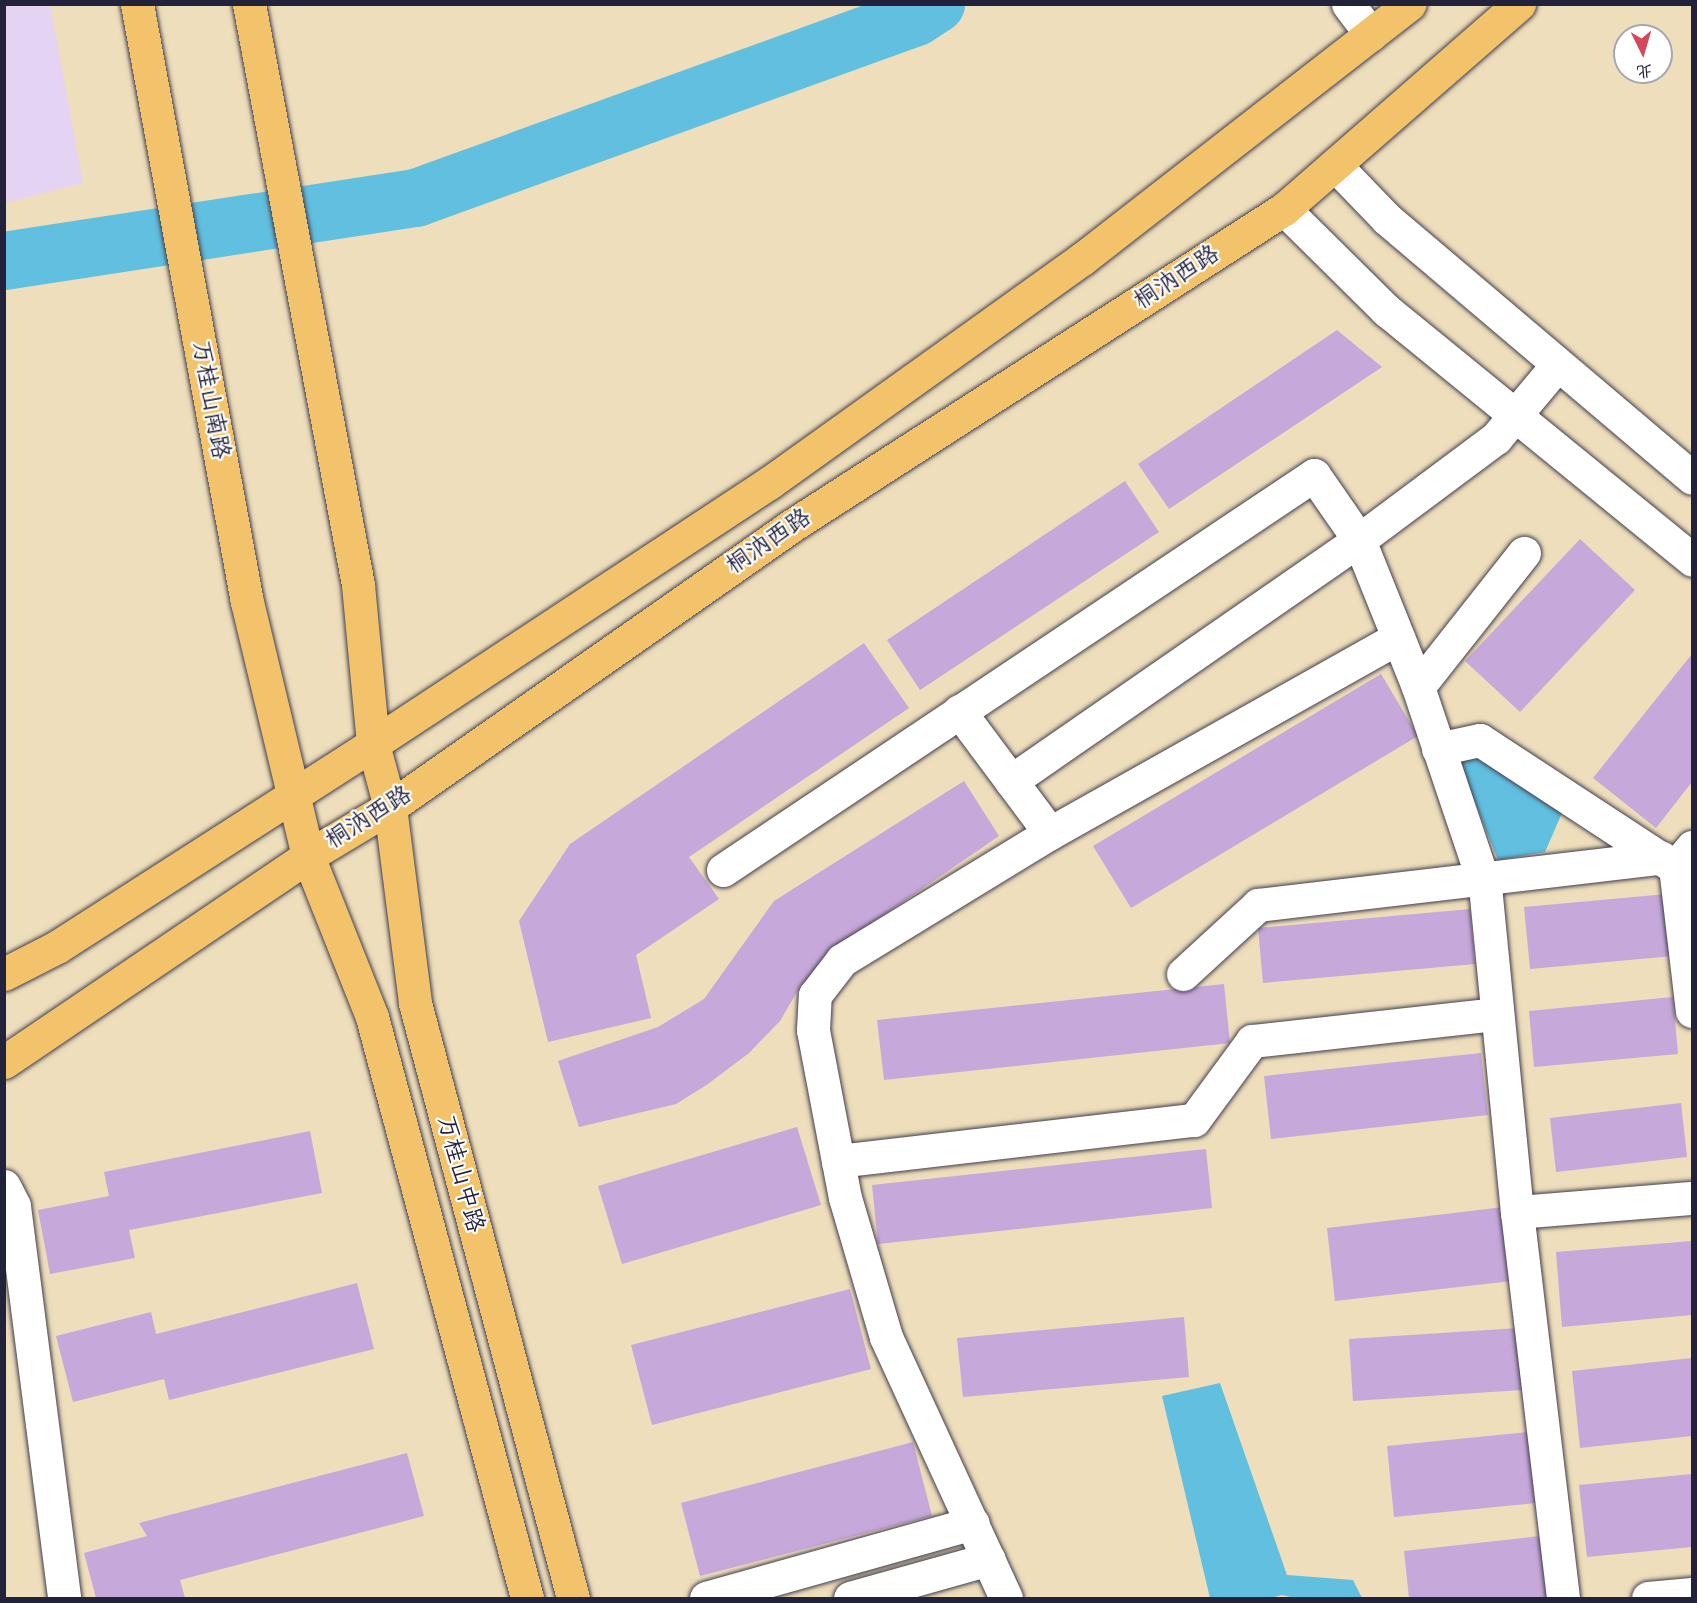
<!DOCTYPE html>
<meta charset="utf-8">
<style>
body{margin:0}
#map{position:relative;width:1697px;height:1603px;overflow:hidden;background:#eedebb;font-family:Mynerve,"LXGW WenKai TC",sans-serif}
div>[style]{position:absolute}
.built>*{inset:0;background:#e4d3f2}
.water>*{inset:0;background:#61bfdf}
.river>*{height:58px;margin:-29px;padding:0 29px;transform-origin:29px;border-radius:29px;background:#61bfdf}
.building>*{inset:0;background:#c7a8da}
.roads{filter:drop-shadow(0 0 2px #413e4e) drop-shadow(0 0 2px #413e4e)}
.minor>*{height:33px;margin:-16.5px;padding:0 16.5px;transform-origin:16.5px;border-radius:16.5px;background:#fff}
.major>*{height:33px;margin:-16.5px;padding:0 16.5px;transform-origin:16.5px;border-radius:16.5px;background:#f2c36a}
span{translate:-50% -50%;white-space:nowrap;text-align:center;line-height:1.15;-webkit-text-stroke:4.5px #fff;paint-order:stroke}
.street-label{font-size:24px;color:#22223b}
.frame{position:absolute;inset:0;border:6px solid #22223b;pointer-events:none}
.north{position:absolute;left:1613px;top:24px;width:60px;height:60px;box-sizing:border-box;background:#fff;border:2px solid #a7a7b1;border-radius:50%;rotate:175deg;font-size:16px;font-weight:700;line-height:24px;text-align:center;color:#22223b}
.north::after{content:'';display:block;margin:auto;width:21px;height:27px;background:#d1495b;clip-path:polygon(50% 0,100% 100%,50% 72%,0 100%)}
</style>
<div id="map">
<div class="built">
<div style="clip-path:polygon(5px 4px,50px 5px,83px 183px,5px 203px)"></div>
</div>
<div class="water">
<div style="clip-path:polygon(1479px 753px,1562px 813px,1545px 852px,1498px 860px,1458px 760px)"></div>
<div style="clip-path:polygon(1220px 1383px,1287px 1575px,1353px 1580px,1362px 1598px,1295px 1598px,1282px 1595px,1270px 1598px,1210px 1598px,1162px 1396px)"></div>
</div>
<div class="river">
<div style="left:4px;top:261px;width:417px;rotate:-8.7deg"></div>
<div style="left:416px;top:198px;width:532px;rotate:-19.9deg"></div>
<div style="left:916px;top:17px;width:24px;rotate:-33deg"></div>
</div>
<div class="building">
<div style="clip-path:polygon(1337px 330px,1382px 367px,1169px 509px,1138px 464px)"></div>
<div style="clip-path:polygon(1125px 481px,1159px 532px,920px 690px,887px 640px)"></div>
<div style="clip-path:polygon(1580px 539px,1635px 590px,1520px 712px,1465px 661px)"></div>
<div style="clip-path:polygon(864px 643px,909px 708px,689px 857px,719px 899px,636px 955px,651px 1018px,548px 1042px,519px 921px,570px 844px)"></div>
<div style="clip-path:polygon(1692px 654px,1692px 782px,1656px 828px,1593px 778px)"></div>
<div style="clip-path:polygon(1381px 674px,1418px 736px,1131px 908px,1093px 846px)"></div>
<div style="clip-path:polygon(964px 781px,999px 836px,856px 934px,801px 985px,780px 1021px,749px 1053px,708px 1084px,676px 1104px,579px 1127px,558px 1061px,658px 1027px,704px 999px,774px 901px)"></div>
<div style="clip-path:polygon(1667px 894px,1673px 956px,1530px 969px,1524px 907px)"></div>
<div style="clip-path:polygon(1470px 909px,1475px 964px,1263px 983px,1258px 928px)"></div>
<div style="clip-path:polygon(1224px 984px,1230px 1043px,884px 1080px,877px 1020px)"></div>
<div style="clip-path:polygon(1673px 997px,1678px 1054px,1534px 1067px,1529px 1011px)"></div>
<div style="clip-path:polygon(1481px 1053px,1488px 1115px,1271px 1139px,1264px 1076px)"></div>
<div style="clip-path:polygon(1681px 1103px,1687px 1157px,1556px 1172px,1550px 1118px)"></div>
<div style="clip-path:polygon(797px 1127px,821px 1205px,622px 1264px,598px 1186px)"></div>
<div style="clip-path:polygon(310px 1131px,322px 1193px,129px 1230px,135px 1258px,50px 1274px,38px 1210px,109px 1196px,104px 1172px)"></div>
<div style="clip-path:polygon(1206px 1149px,1212px 1208px,878px 1244px,872px 1185px)"></div>
<div style="clip-path:polygon(1504px 1207px,1512px 1281px,1335px 1301px,1327px 1228px)"></div>
<div style="clip-path:polygon(1692px 1241px,1692px 1315px,1562px 1327px,1556px 1252px)"></div>
<div style="clip-path:polygon(357px 1283px,374px 1349px,169px 1400px,164px 1379px,73px 1402px,56px 1336px,151px 1312px,156px 1334px)"></div>
<div style="clip-path:polygon(850px 1289px,871px 1369px,652px 1425px,631px 1345px)"></div>
<div style="clip-path:polygon(1184px 1317px,1189px 1377px,963px 1397px,957px 1338px)"></div>
<div style="clip-path:polygon(1518px 1328px,1522px 1390px,1353px 1401px,1349px 1339px)"></div>
<div style="clip-path:polygon(1692px 1358px,1692px 1436px,1580px 1448px,1572px 1371px)"></div>
<div style="clip-path:polygon(1529px 1432px,1536px 1503px,1394px 1517px,1387px 1446px)"></div>
<div style="clip-path:polygon(913px 1442px,932px 1516px,700px 1576px,681px 1503px)"></div>
<div style="clip-path:polygon(407px 1453px,424px 1516px,180px 1580px,185px 1598px,96px 1598px,84px 1553px,147px 1536px,139px 1523px)"></div>
<div style="clip-path:polygon(1692px 1474px,1692px 1547px,1587px 1557px,1579px 1485px)"></div>
<div style="clip-path:polygon(1541px 1536px,1548px 1598px,1409px 1598px,1404px 1551px)"></div>
</div>
<div class="roads">
<div class="minor">
<div style="left:1348px;top:4px;width:38px;rotate:53deg"></div>
<div style="left:1335px;top:165px;width:75px;rotate:46.1deg"></div>
<div style="left:1387px;top:219px;width:400px;rotate:40.3deg"></div>
<div style="left:1284px;top:209px;width:144px;rotate:44.7deg"></div>
<div style="left:1386px;top:310px;width:395px;rotate:39.2deg"></div>
<div style="left:1418px;top:687px;width:171px;rotate:-51.7deg"></div>
<div style="left:959px;top:711px;width:152px;rotate:53.3deg"></div>
<div style="left:1438px;top:749px;width:43px;rotate:-12.1deg"></div>
<div style="left:1480px;top:740px;width:225px;rotate:33.2deg"></div>
<div style="left:1011px;top:781px;width:423px;rotate:-34.7deg"></div>
<div style="left:1359px;top:540px;width:171px;rotate:-36.7deg"></div>
<div style="left:1496px;top:438px;width:95px;rotate:-50.1deg"></div>
<div style="left:1692px;top:847px;width:26px;rotate:130deg"></div>
<div style="left:1675px;top:867px;width:145px;rotate:83.3deg"></div>
<div style="left:723px;top:870px;width:711px;rotate:-33.76deg"></div>
<div style="left:1314px;top:475px;width:79px;rotate:55.3deg"></div>
<div style="left:1359px;top:540px;width:158px;rotate:68.1deg"></div>
<div style="left:1418px;top:687px;width:210px;rotate:71.4deg"></div>
<div style="left:1485px;top:886px;width:328px;rotate:84.4deg"></div>
<div style="left:1517px;top:1212px;width:389px;rotate:83.2deg"></div>
<div style="left:1183px;top:974px;width:102px;rotate:-42.6deg"></div>
<div style="left:1258px;top:905px;width:406px;rotate:-6.7deg"></div>
<div style="left:838px;top:1161px;width:358px;rotate:-6.6deg"></div>
<div style="left:1194px;top:1120px;width:98px;rotate:-53.7deg"></div>
<div style="left:1252px;top:1041px;width:246px;rotate:-6.3deg"></div>
<div style="left:4px;top:1186px;width:22px;rotate:63deg"></div>
<div style="left:14px;top:1206px;width:395px;rotate:82.7deg"></div>
<div style="left:1517px;top:1212px;width:176px;rotate:-4.6deg"></div>
<div style="left:706px;top:1598px;width:277px;rotate:-15.7deg"></div>
<div style="left:850px;top:1598px;width:144px;rotate:-15.7deg"></div>
<div style="left:1006px;top:1598px;width:287px;rotate:-114.7deg"></div>
<div style="left:886px;top:1337px;width:145px;rotate:-106.4deg"></div>
<div style="left:845px;top:1198px;width:171px;rotate:-100.8deg"></div>
<div style="left:813px;top:1030px;width:35px;rotate:-87deg"></div>
<div style="left:815px;top:995px;width:44px;rotate:-52.4deg"></div>
<div style="left:842px;top:960px;width:244px;rotate:-31.4deg"></div>
<div style="left:1050px;top:833px;width:399px;rotate:-29.3deg"></div>
<div style="left:1648px;top:1598px;width:44px;rotate:-5.2deg"></div>
</div>
<div class="major">
<div style="left:137px;top:4px;width:608px;rotate:79.58deg"></div>
<div style="left:247px;top:602px;width:261px;rotate:76.5deg"></div>
<div style="left:308px;top:856px;width:173px;rotate:68.3deg"></div>
<div style="left:372px;top:1017px;width:601px;rotate:75.06deg"></div>
<div style="left:249px;top:4px;width:591px;rotate:79.37deg"></div>
<div style="left:358px;top:585px;width:160px;rotate:84.6deg"></div>
<div style="left:373px;top:744px;width:65px;rotate:74.9deg"></div>
<div style="left:390px;top:807px;width:198px;rotate:82.7deg"></div>
<div style="left:415px;top:1003px;width:616px;rotate:75.13deg"></div>
<div style="left:4px;top:974px;width:59px;rotate:-27deg"></div>
<div style="left:57px;top:947px;width:376px;rotate:-32.7deg"></div>
<div style="left:373px;top:744px;width:474px;rotate:-33.4deg"></div>
<div style="left:769px;top:483px;width:385px;rotate:-35.6deg"></div>
<div style="left:1082px;top:259px;width:415px;rotate:-37.9deg"></div>
<div style="left:4px;top:1062px;width:367px;rotate:-34.1deg"></div>
<div style="left:308px;top:856px;width:96px;rotate:-30.9deg"></div>
<div style="left:390px;top:807px;width:486px;rotate:-35deg"></div>
<div style="left:788px;top:528px;width:590px;rotate:-32.75deg"></div>
<div style="left:1284px;top:209px;width:312px;rotate:-41.1deg"></div>
</div>
</div>
<div class="street-label">
<span style="left:1177px;top:278px;rotate:-33deg">桐汭西路</span>
<span style="left:210px;top:400px;rotate:80deg">万桂山南路</span>
<span style="left:769px;top:542px;rotate:-34deg">桐汭西路</span>
<span style="left:369px;top:818px;rotate:-32deg">桐汭西路</span>
<span style="left:460px;top:1174px;rotate:75deg">万桂山中路</span>
</div>
<div class="frame"></div>
<div class="north">北</div>
</div>
